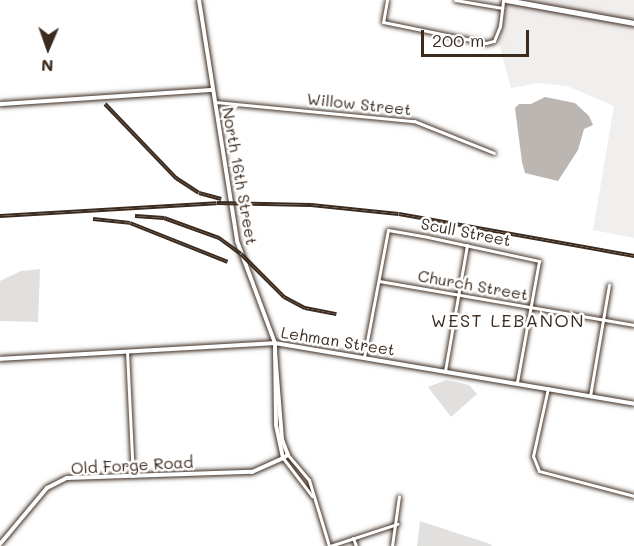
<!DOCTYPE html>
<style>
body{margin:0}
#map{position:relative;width:634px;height:546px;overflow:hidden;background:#fff;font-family:Mali,sans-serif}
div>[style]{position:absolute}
.built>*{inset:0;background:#f1efee}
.green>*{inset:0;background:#e2e0de}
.water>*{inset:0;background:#bcb6b3}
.roads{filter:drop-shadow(0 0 2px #3b2a1e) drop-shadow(0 0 2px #3b2a1e)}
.street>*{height:3px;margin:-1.5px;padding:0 1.5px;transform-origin:1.5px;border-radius:1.5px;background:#fff}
.secondary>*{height:4px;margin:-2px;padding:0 2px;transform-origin:2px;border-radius:2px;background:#fff}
.highway>*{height:5px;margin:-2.5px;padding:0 2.5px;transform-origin:2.5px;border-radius:2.5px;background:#fff}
.rail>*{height:4px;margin-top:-2px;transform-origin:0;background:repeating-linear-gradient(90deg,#fff 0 4.5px,#3b2a1e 0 9px);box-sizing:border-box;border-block:2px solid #3b2a1e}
span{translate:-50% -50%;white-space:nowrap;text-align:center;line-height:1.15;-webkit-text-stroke:5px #fff;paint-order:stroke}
.street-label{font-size:16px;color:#3b2a1e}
.neighbourhood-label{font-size:18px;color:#3b2a1e;letter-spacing:1.5px}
.north{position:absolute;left:18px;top:18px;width:60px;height:60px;-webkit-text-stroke:4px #fff;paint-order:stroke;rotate:182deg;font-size:16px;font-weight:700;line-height:24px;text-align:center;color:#3b2a1e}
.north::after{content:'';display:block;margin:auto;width:21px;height:27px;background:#3b2a1e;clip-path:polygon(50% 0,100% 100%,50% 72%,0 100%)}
.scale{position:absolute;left:421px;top:30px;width:108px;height:27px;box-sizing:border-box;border:3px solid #3b2a1e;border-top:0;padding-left:8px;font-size:18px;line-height:21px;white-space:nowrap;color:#3b2a1e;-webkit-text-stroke:4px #fff;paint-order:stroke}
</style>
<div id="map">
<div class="built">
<div style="clip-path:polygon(507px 0,634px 0,634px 238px,593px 230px,614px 106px,567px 86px,539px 83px,511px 88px,499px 44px)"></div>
</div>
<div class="green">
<div style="clip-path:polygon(40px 269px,38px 322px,0 321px,0 281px,21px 271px)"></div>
<div style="clip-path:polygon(446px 380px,469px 385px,477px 394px,451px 417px,428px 387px)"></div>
<div style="clip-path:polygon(420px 521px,490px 544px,493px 546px,417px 546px)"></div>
</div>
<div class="water">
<div style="clip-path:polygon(545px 97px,575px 103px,589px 116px,593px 125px,584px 129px,578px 150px,558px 181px,525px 173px,522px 162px,515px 108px,519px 104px,531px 104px)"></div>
</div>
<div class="roads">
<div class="street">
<div style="left:387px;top:0;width:22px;rotate:100deg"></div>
<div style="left:383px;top:22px;width:105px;rotate:11.5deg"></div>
<div style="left:486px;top:43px;width:8px;rotate:-14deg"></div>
<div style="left:494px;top:41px;width:16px;rotate:-68deg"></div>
<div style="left:500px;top:26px;width:26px;rotate:-83deg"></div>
<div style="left:455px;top:0;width:48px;rotate:9.7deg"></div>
<div style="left:215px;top:102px;width:200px;rotate:5.5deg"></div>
<div style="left:414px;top:121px;width:86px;rotate:21.8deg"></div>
<div style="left:379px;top:281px;width:259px;rotate:9.8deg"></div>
<div style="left:127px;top:351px;width:125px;rotate:87.3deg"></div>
<div style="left:364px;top:357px;width:129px;rotate:-79.3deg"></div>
<div style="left:388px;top:230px;width:41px;rotate:9.9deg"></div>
<div style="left:428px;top:237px;width:114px;rotate:12.2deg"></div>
<div style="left:539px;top:261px;width:123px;rotate:100.3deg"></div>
<div style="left:445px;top:371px;width:128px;rotate:-80.1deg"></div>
<div style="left:548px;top:388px;width:70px;rotate:102.4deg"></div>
<div style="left:533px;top:456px;width:16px;rotate:68deg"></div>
<div style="left:539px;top:471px;width:98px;rotate:14.7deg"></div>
<div style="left:590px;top:396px;width:113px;rotate:-80.3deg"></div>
<div style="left:288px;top:455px;width:33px;rotate:50deg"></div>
<div style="left:309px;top:480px;width:69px;rotate:73.1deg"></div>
<div style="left:283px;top:458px;width:48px;rotate:52.7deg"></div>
<div style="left:353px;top:538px;width:9px;rotate:69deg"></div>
<div style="left:330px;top:546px;width:71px;rotate:-18.2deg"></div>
<div style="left:392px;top:546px;width:50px;rotate:-82deg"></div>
</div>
<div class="secondary">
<div style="left:199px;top:0;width:244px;rotate:81deg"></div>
<div style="left:237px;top:241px;width:109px;rotate:69.6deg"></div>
<div style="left:275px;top:343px;width:82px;rotate:89.3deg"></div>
<div style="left:276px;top:425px;width:34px;rotate:78deg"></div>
<div style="left:0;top:104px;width:213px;rotate:-3.8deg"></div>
<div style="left:0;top:359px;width:275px;rotate:-3.3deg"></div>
<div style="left:275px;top:343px;width:364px;rotate:9.6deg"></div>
<div style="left:0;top:544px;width:73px;rotate:-50deg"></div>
<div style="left:47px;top:488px;width:22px;rotate:-27deg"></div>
<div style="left:67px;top:478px;width:185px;rotate:-1.9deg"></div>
<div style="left:252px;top:472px;width:34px;rotate:-24deg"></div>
<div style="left:283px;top:458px;width:6px;rotate:-31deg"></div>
<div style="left:288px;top:455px;width:17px;rotate:-111deg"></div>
<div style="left:282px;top:439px;width:87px;rotate:-94.6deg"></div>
</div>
<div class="highway">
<div style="left:506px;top:0;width:130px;rotate:10.2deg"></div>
</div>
</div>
<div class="rail">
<div style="left:105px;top:104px;width:103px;rotate:46.2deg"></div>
<div style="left:176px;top:178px;width:27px;rotate:33deg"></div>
<div style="left:199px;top:193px;width:23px;rotate:15deg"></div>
<div style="left:0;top:216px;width:217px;rotate:-3.4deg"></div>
<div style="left:217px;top:203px;width:94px;rotate:1.2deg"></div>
<div style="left:311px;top:205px;width:88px;rotate:5.8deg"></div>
<div style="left:399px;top:214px;width:239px;rotate:10.1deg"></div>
<div style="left:135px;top:216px;width:29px;rotate:4deg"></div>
<div style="left:164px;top:218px;width:59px;rotate:20deg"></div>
<div style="left:219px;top:238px;width:27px;rotate:36deg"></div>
<div style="left:241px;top:254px;width:61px;rotate:45deg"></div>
<div style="left:284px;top:297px;width:24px;rotate:28deg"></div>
<div style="left:305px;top:308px;width:32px;rotate:11deg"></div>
<div style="left:93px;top:219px;width:37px;rotate:6deg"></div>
<div style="left:130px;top:223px;width:105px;rotate:21.7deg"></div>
</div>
<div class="street-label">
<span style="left:359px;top:104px;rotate:6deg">Willow Street</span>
<span style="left:240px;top:176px;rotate:80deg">North 16th Street</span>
<span style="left:466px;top:232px;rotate:11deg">Scull Street</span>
<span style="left:473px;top:285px;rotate:10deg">Church Street</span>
<span style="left:338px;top:341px;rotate:9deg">Lehman Street</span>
<span style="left:132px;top:465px;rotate:-3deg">Old Forge Road</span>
</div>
<div class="neighbourhood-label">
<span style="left:508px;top:320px">WEST LEBANON</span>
</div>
<div class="north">N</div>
<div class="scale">200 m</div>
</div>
